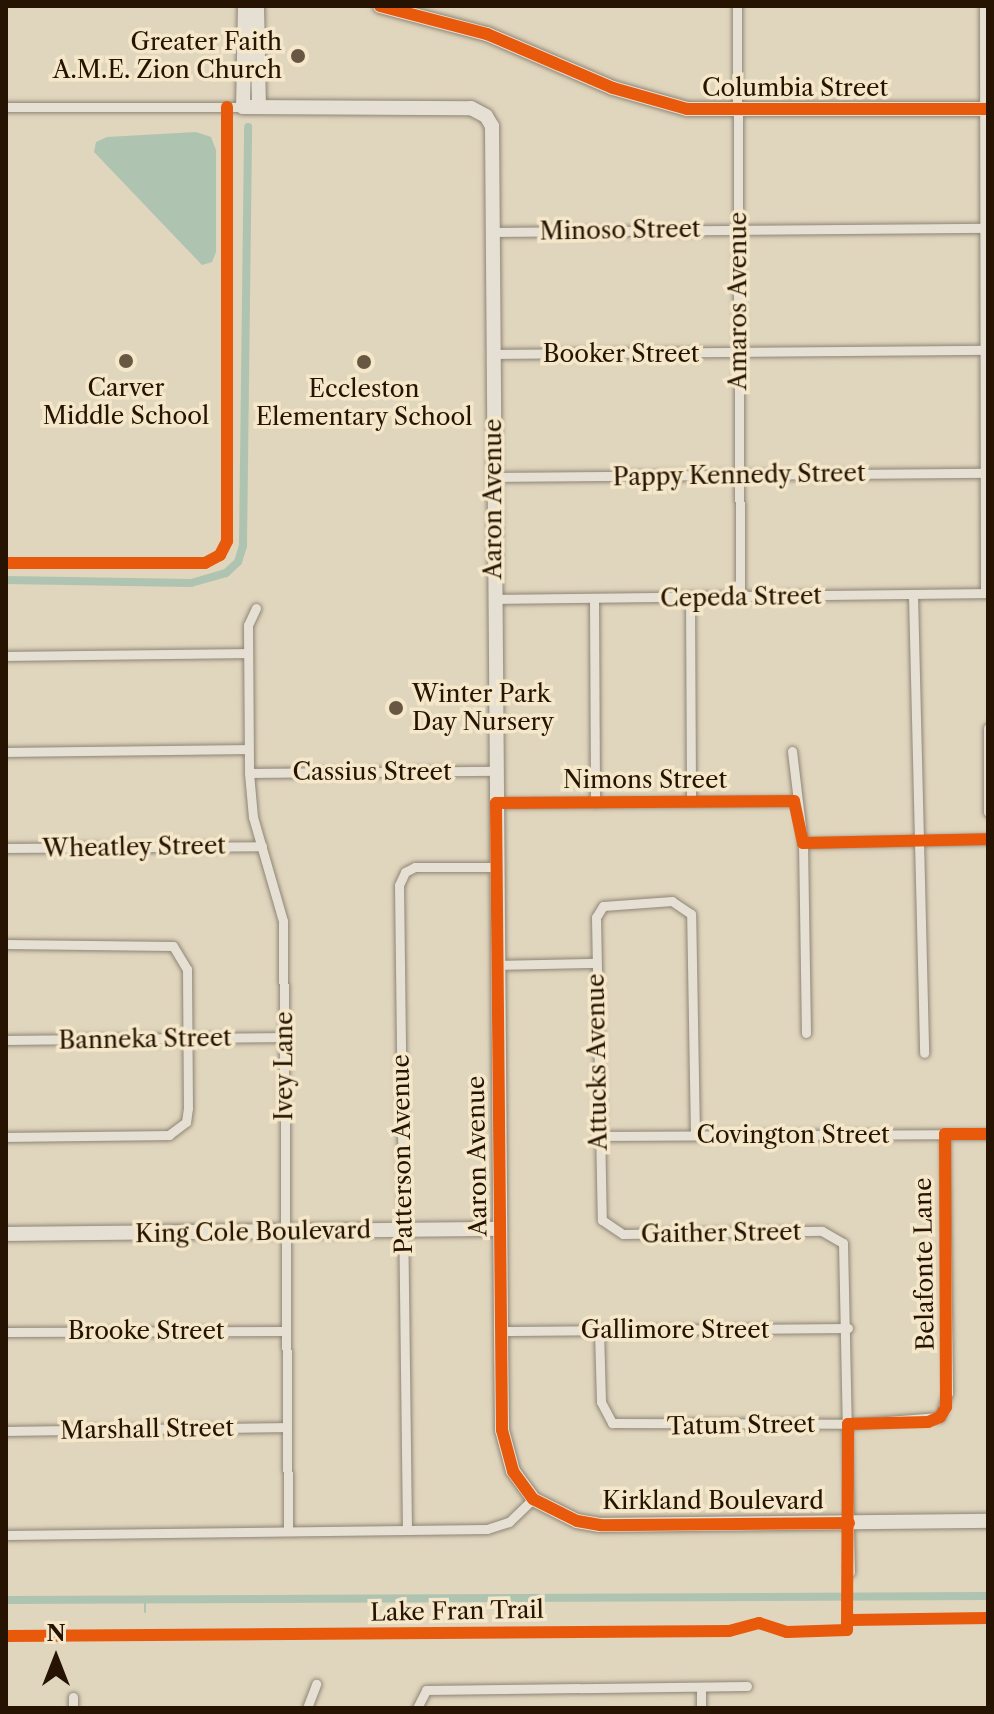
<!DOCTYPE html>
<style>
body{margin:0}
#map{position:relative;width:994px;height:1714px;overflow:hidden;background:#e0d5bd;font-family:"Libre Caslon Text",serif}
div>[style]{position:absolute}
.water>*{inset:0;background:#afc3b1}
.stream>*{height:2px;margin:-1px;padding:0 1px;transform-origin:1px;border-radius:1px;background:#afc3b1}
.canal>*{height:8px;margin:-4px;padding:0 4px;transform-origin:4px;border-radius:4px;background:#afc3b1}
.roads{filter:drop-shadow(0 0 2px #8e8575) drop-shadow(0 0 2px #8e8575)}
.street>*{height:9px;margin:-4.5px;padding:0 4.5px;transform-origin:4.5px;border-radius:4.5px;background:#e6e0d4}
.secondary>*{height:14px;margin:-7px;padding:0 7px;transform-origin:7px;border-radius:7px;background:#e6e0d4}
.cycleway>*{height:12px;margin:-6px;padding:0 6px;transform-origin:6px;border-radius:6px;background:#e8590c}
.dots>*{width:22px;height:22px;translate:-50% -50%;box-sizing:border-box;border:4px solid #f5e8ca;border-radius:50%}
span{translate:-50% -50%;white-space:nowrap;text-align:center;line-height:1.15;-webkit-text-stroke:7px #f5e8ca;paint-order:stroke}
.poi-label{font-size:24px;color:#261301}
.right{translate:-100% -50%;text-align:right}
.left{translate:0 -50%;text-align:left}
.street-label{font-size:24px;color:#261301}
.frame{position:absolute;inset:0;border:8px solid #261301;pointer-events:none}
.north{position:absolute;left:16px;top:1618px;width:80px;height:80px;-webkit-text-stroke:6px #f5e8ca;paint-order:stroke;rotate:0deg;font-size:22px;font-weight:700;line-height:32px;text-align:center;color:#261301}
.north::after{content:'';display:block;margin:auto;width:28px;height:36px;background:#261301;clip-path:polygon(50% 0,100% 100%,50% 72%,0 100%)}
</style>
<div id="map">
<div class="water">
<div style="clip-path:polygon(196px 132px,211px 137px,216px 150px,216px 252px,212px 262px,202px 265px,94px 152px,96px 142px,107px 137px)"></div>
</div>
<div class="stream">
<div style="left:145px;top:1612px;width:13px;rotate:-90deg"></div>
</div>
<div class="canal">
<div style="left:6px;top:580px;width:185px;rotate:0.9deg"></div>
<div style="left:191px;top:583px;width:36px;rotate:-16deg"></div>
<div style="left:226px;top:573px;width:16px;rotate:-43deg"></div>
<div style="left:238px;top:562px;width:17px;rotate:-73deg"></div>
<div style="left:243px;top:546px;width:419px;rotate:-89.3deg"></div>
<div style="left:6px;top:1600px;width:982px;rotate:-0.23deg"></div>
</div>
<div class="roads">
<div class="street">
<div style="left:737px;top:6px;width:591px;rotate:89.71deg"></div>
<div style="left:984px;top:6px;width:587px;rotate:89.9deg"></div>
<div style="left:6px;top:107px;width:237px"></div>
<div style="left:493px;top:232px;width:495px;rotate:-0.5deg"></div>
<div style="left:493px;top:354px;width:495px;rotate:-0.5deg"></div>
<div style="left:493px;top:477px;width:492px;rotate:-0.5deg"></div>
<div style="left:913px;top:595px;width:458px;rotate:88.6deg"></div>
<div style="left:594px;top:598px;width:205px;rotate:89.7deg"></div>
<div style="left:690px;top:598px;width:204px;rotate:89.7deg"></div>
<div style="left:494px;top:599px;width:494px;rotate:-0.7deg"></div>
<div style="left:256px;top:608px;width:19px;rotate:115deg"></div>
<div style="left:248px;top:625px;width:148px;rotate:89.6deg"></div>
<div style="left:249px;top:773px;width:44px;rotate:84.8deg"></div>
<div style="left:253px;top:817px;width:108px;rotate:73.9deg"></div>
<div style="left:283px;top:921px;width:610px;rotate:89.53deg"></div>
<div style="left:6px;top:656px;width:242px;rotate:-0.7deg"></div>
<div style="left:988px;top:728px;width:84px;rotate:90deg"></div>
<div style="left:792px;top:751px;width:93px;rotate:83.2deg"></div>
<div style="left:803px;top:843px;width:190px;rotate:89.1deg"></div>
<div style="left:6px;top:752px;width:242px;rotate:-0.7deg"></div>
<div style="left:249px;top:773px;width:247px;rotate:-0.5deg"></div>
<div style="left:496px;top:803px;width:298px;rotate:-0.4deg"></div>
<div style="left:803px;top:843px;width:185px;rotate:-1.2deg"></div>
<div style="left:6px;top:848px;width:256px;rotate:-0.4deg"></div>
<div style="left:6px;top:944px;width:167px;rotate:0.7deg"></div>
<div style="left:173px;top:946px;width:27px;rotate:59deg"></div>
<div style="left:187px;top:969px;width:139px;rotate:89.6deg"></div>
<div style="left:188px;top:1108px;width:14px;rotate:98deg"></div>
<div style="left:186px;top:1122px;width:21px;rotate:143deg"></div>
<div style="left:169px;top:1135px;width:163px;rotate:179.3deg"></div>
<div style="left:498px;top:965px;width:98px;rotate:-1.2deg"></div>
<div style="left:6px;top:1040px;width:278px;rotate:-0.6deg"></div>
<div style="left:695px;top:1135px;width:221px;rotate:-91deg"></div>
<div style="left:691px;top:914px;width:23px;rotate:-146deg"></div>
<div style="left:672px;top:901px;width:69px;rotate:175.9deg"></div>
<div style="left:603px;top:906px;width:13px;rotate:122deg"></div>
<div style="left:596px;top:917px;width:303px;rotate:88.9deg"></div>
<div style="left:602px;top:1220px;width:25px;rotate:34deg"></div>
<div style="left:623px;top:1234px;width:199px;rotate:-0.9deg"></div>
<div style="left:822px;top:1231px;width:24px;rotate:30deg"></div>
<div style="left:843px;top:1243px;width:329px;rotate:88.8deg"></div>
<div style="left:598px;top:1136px;width:390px;rotate:-0.3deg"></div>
<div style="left:599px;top:1330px;width:72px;rotate:88.4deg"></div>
<div style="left:601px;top:1402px;width:24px;rotate:62deg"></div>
<div style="left:612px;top:1423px;width:236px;rotate:0.2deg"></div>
<div style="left:848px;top:1424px;width:92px;rotate:-4.4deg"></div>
<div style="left:940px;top:1417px;width:25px;rotate:-72deg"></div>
<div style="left:948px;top:1393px;width:259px;rotate:-90.7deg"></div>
<div style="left:501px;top:1331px;width:347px;rotate:-0.5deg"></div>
<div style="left:6px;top:1332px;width:280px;rotate:-0.2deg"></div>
<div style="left:6px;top:1431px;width:281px;rotate:-0.8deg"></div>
<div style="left:407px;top:1530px;width:645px;rotate:-90.71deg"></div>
<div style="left:399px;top:885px;width:14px;rotate:-65deg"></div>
<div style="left:405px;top:872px;width:11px;rotate:-27deg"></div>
<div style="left:415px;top:867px;width:82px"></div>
<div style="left:6px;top:1535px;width:481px;rotate:-0.7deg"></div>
<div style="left:487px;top:1529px;width:23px;rotate:-18deg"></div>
<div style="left:509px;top:1522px;width:33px;rotate:-44deg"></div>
<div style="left:701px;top:1687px;width:21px;rotate:90deg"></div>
<div style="left:73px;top:1697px;width:11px;rotate:90deg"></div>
<div style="left:307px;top:1708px;width:26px;rotate:-69deg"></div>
<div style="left:417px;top:1708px;width:20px;rotate:-63deg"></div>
<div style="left:426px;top:1690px;width:321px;rotate:-0.7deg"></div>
</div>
<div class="secondary">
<div style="left:245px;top:6px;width:101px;rotate:91.1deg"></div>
<div style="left:243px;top:107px;width:228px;rotate:0.3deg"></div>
<div style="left:471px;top:108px;width:17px;rotate:28deg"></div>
<div style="left:486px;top:116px;width:12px;rotate:59deg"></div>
<div style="left:492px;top:126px;width:1205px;rotate:89.57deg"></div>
<div style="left:501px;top:1331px;width:99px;rotate:89.4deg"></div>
<div style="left:502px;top:1430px;width:42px;rotate:75deg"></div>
<div style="left:513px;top:1471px;width:34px;rotate:54deg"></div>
<div style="left:533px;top:1499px;width:49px;rotate:26.6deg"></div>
<div style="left:577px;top:1521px;width:23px;rotate:10deg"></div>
<div style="left:600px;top:1525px;width:388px;rotate:-0.6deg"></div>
<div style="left:257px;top:6px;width:101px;rotate:88.9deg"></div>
<div style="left:380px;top:6px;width:111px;rotate:14.7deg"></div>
<div style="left:487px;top:34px;width:137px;rotate:23.2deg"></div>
<div style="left:613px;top:88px;width:77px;rotate:15.8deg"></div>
<div style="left:687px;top:109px;width:301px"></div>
<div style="left:6px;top:1234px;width:494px;rotate:-0.6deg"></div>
</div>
</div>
<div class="cycleway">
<div style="left:380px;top:6px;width:111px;rotate:14.7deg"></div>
<div style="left:487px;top:34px;width:137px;rotate:23.2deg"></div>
<div style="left:613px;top:88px;width:77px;rotate:15.8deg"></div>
<div style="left:687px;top:109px;width:301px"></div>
<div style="left:6px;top:563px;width:199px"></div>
<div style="left:205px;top:563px;width:17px;rotate:-28deg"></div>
<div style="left:220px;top:555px;width:16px;rotate:-63deg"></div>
<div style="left:227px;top:541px;width:434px;rotate:-90deg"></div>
<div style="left:849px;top:1523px;width:249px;rotate:179.5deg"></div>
<div style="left:600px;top:1525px;width:23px;rotate:-170deg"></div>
<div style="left:577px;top:1521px;width:49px;rotate:-153.4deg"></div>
<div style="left:533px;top:1499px;width:34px;rotate:-126deg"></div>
<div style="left:513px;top:1471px;width:42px;rotate:-105deg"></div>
<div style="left:502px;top:1430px;width:627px;rotate:-90.55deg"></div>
<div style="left:496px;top:803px;width:298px;rotate:-0.4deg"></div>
<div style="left:794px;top:801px;width:43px;rotate:77.9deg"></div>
<div style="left:803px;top:843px;width:185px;rotate:-1.2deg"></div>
<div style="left:851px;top:1620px;width:137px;rotate:-0.8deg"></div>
<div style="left:6px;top:1636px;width:723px;rotate:-0.4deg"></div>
<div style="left:729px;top:1631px;width:31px;rotate:-15deg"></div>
<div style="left:759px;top:1623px;width:29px;rotate:18deg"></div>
<div style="left:787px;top:1632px;width:60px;rotate:-1.9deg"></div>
<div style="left:847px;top:1630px;width:206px;rotate:-89.7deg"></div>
<div style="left:848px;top:1424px;width:80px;rotate:-1.4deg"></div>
<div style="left:928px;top:1422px;width:13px;rotate:-23deg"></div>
<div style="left:940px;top:1417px;width:12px;rotate:-59deg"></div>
<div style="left:946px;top:1407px;width:273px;rotate:-90.2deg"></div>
<div style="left:945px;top:1134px;width:43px"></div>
</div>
<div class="dots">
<div style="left:298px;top:56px;background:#675743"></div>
<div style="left:126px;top:361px;background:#675743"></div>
<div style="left:364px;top:362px;background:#675743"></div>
<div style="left:396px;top:708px;background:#675743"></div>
</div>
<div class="poi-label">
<span class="right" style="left:282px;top:56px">Greater Faith<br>A.M.E. Zion Church</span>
<span style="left:126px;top:402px">Carver<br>Middle School</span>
<span style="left:364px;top:403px">Eccleston<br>Elementary School</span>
<span class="left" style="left:412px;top:708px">Winter Park<br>Day Nursery</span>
</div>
<div class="street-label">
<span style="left:795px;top:88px">Columbia Street</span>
<span style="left:620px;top:230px;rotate:-1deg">Minoso Street</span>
<span style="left:738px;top:301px;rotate:-90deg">Amaros Avenue</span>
<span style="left:621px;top:354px">Booker Street</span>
<span style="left:739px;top:475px;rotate:-1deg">Pappy Kennedy Street</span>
<span style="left:493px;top:499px;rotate:-90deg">Aaron Avenue</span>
<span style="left:741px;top:597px;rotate:-1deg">Cepeda Street</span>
<span style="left:372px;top:772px">Cassius Street</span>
<span style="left:645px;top:780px">Nimons Street</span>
<span style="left:134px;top:847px;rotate:-1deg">Wheatley Street</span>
<span style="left:145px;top:1039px;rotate:-1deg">Banneka Street</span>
<span style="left:597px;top:1062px;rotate:-91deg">Attucks Avenue</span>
<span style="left:284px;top:1066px;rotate:-90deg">Ivey Lane</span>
<span style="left:793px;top:1135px">Covington Street</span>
<span style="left:402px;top:1154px;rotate:-91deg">Patterson Avenue</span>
<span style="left:477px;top:1156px;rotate:-91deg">Aaron Avenue</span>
<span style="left:253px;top:1232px;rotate:-1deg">King Cole Boulevard</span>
<span style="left:721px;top:1233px;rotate:-1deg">Gaither Street</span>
<span style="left:924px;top:1264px;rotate:-91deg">Belafonte Lane</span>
<span style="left:675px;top:1330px">Gallimore Street</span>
<span style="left:146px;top:1331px">Brooke Street</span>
<span style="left:741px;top:1425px;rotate:-1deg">Tatum Street</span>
<span style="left:147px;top:1429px;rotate:-1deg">Marshall Street</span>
<span style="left:713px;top:1501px">Kirkland Boulevard</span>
<span style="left:457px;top:1611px;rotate:-1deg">Lake Fran Trail</span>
</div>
<div class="frame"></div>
<div class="north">N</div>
</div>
